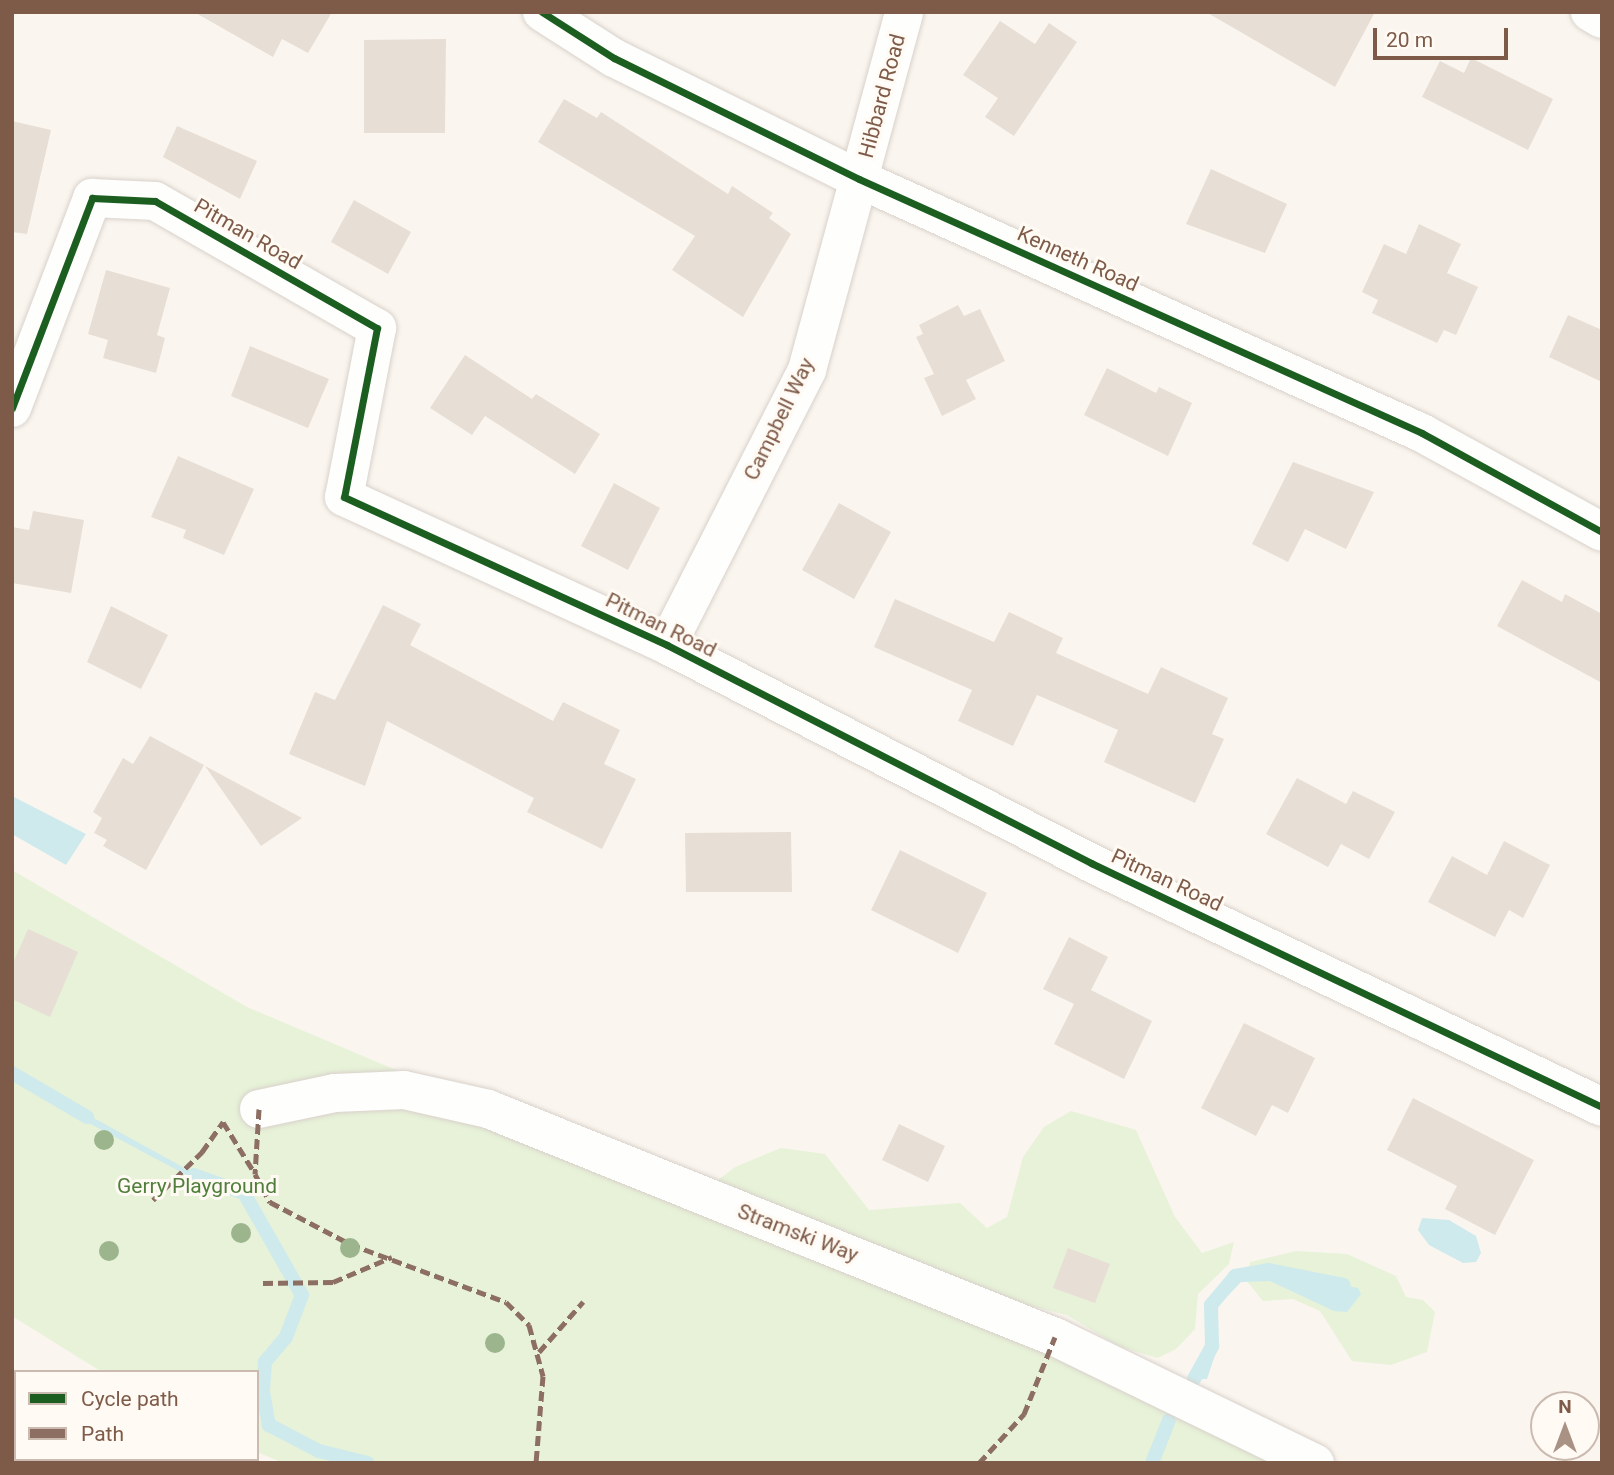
<!DOCTYPE html>
<style>
body{margin:0}
#map{position:relative;width:1614px;height:1475px;overflow:hidden;background:#faf6ef;font-family:Roboto,sans-serif}
div>[style]{position:absolute}
.green>*{inset:0;background:#e7f2d8}
.water>*{inset:0;background:#ceeaed}
.stream>*{height:14px;margin:-7px;padding:0 7px;transform-origin:7px;border-radius:7px;background:#ceeaed}
.building>*{inset:0;background:#e7ded5}
.roads{filter:drop-shadow(0 0 2px #d9d1cb) drop-shadow(0 0 2px #d9d1cb)}
.minor>*{height:38px;margin:-19px;padding:0 19px;transform-origin:19px;border-radius:19px;background:#fefefd}
.quiet>*{height:5px;margin-top:-2.5px;transform-origin:0;background:repeating-linear-gradient(90deg,#8d6e63 0 10px,transparent 0 15px)}
.cycleway>*{height:7px;margin:-3.5px;padding:0 3.5px;transform-origin:3.5px;border-radius:3.5px;background:#1b5e20}
.trees>*{width:20px;height:20px;margin:-10px;border-radius:50%;background:#9cb58d}
span{translate:-50% -50%;white-space:nowrap;text-align:center;line-height:1.15;-webkit-text-stroke:6px #fffaf3;paint-order:stroke}
.street-label{font-size:21px;color:#7e5b49}
.park-label{font-size:21px;color:#507f3c}
.frame{position:absolute;inset:0;border:14px solid #7e5b49;pointer-events:none}
.legend{position:absolute;left:14px;top:1370px;width:245px;height:91px;box-sizing:border-box;background:#fffaf3;border:2px solid #cbbaaf;margin:0;padding:9px 12px;list-style:none;font-size:21px;color:#7e5b49}
.legend li{display:flex;align-items:center;gap:14px;height:35px}
.legend b{width:35px;border:2px solid #cbbaaf}
.north{position:absolute;left:1530px;top:1391px;width:70px;height:70px;box-sizing:border-box;background:#fffaf3;border:2px solid #cbbaaf;border-radius:50%;rotate:0deg;font-size:19px;font-weight:700;line-height:28px;text-align:center;color:#7e5b49}
.north::after{content:'';display:block;margin:auto;width:24px;height:32px;background:#a99183;clip-path:polygon(50% 0,100% 100%,50% 72%,0 100%)}
.scale{position:absolute;left:1373px;top:28px;width:135px;height:32px;box-sizing:border-box;border:4px solid #7e5b49;border-top:0;padding-left:9px;font-size:21px;line-height:24px;white-space:nowrap;color:#7e5b49;-webkit-text-stroke:5px #fffaf3;paint-order:stroke}
</style>
<div id="map">
<div class="green">
<div style="clip-path:polygon(12px 870px,247px 1007px,713px 1204px,717px 1181px,735px 1167px,781px 1148px,825px 1154px,869px 1210px,960px 1203px,987px 1228px,1007px 1217px,1023px 1157px,1044px 1127px,1071px 1111px,1136px 1130px,1175px 1217px,1202px 1253px,1234px 1242px,1229px 1264px,1198px 1294px,1195px 1329px,1176px 1349px,1158px 1358px,1120px 1347px,1067px 1315px,1006px 1300px,1312px 1463px,283px 1463px,257px 1452px,257px 1372px,102px 1372px,12px 1316px)"></div>
<div style="clip-path:polygon(1296px 1251px,1347px 1254px,1396px 1276px,1406px 1297px,1423px 1300px,1435px 1312px,1427px 1352px,1391px 1365px,1352px 1361px,1320px 1311px,1293px 1299px,1263px 1301px,1246px 1280px,1250px 1262px)"></div>
</div>
<div class="water">
<div style="clip-path:polygon(12px 796px,86px 834px,66px 865px,12px 834px)"></div>
<div style="clip-path:polygon(12px 1073px,210px 1182px,244px 1193px,302px 1295px,286px 1336px,265px 1362px,263px 1392px,269px 1424px,319px 1451px,368px 1463px,316px 1456px,262px 1427px,262px 1359px,279px 1336px,295px 1297px,241px 1196px,207px 1186px,68px 1112px,12px 1079px)"></div>
<div style="clip-path:polygon(1422px 1218px,1449px 1220px,1476px 1236px,1481px 1253px,1476px 1262px,1463px 1263px,1429px 1245px,1418px 1230px)"></div>
<div style="clip-path:polygon(1268px 1270px,1358px 1288px,1361px 1294px,1347px 1312px,1334px 1311px,1270px 1281px,1241px 1282px,1215px 1309px,1217px 1349px,1207px 1379px,1194px 1379px,1212px 1346px,1211px 1305px,1234px 1278px)"></div>
</div>
<div class="stream">
<div style="left:12px;top:1073px;width:87px;rotate:30.4deg"></div>
<div style="left:194px;top:1175px;width:53px;rotate:19.8deg"></div>
<div style="left:244px;top:1193px;width:117px;rotate:60.4deg"></div>
<div style="left:302px;top:1295px;width:45px;rotate:110.9deg"></div>
<div style="left:286px;top:1337px;width:33px;rotate:130deg"></div>
<div style="left:265px;top:1362px;width:30px;rotate:94deg"></div>
<div style="left:263px;top:1392px;width:34px;rotate:80deg"></div>
<div style="left:269px;top:1425px;width:56px;rotate:27.5deg"></div>
<div style="left:319px;top:1451px;width:50px;rotate:13.8deg"></div>
<div style="left:1194px;top:1379px;width:38px;rotate:-61deg"></div>
<div style="left:1212px;top:1346px;width:41px;rotate:-91.4deg"></div>
<div style="left:1211px;top:1305px;width:38px;rotate:-50deg"></div>
<div style="left:1235px;top:1276px;width:34px;rotate:-10deg"></div>
<div style="left:1268px;top:1270px;width:77px;rotate:11.2deg"></div>
<div style="left:1152px;top:1463px;width:46px;rotate:-68.4deg"></div>
</div>
<div class="building">
<div style="clip-path:polygon(194px 12px,332px 12px,308px 53px,282px 39px,273px 57px)"></div>
<div style="clip-path:polygon(1206px 12px,1375px 12px,1335px 87px)"></div>
<div style="clip-path:polygon(1000px 21px,1035px 44px,1049px 23px,1077px 42px,1014px 136px,985px 117px,998px 98px,963px 75px)"></div>
<div style="clip-path:polygon(446px 39px,445px 133px,364px 133px,364px 40px)"></div>
<div style="clip-path:polygon(1471px 58px,1553px 99px,1528px 150px,1422px 97px,1440px 61px,1464px 73px)"></div>
<div style="clip-path:polygon(564px 99px,597px 118px,601px 112px,728px 194px,732px 186px,773px 213px,769px 218px,791px 234px,743px 317px,672px 270px,695px 236px,538px 142px)"></div>
<div style="clip-path:polygon(12px 121px,51px 130px,27px 234px,12px 232px)"></div>
<div style="clip-path:polygon(177px 126px,257px 161px,240px 199px,163px 157px)"></div>
<div style="clip-path:polygon(1211px 169px,1287px 204px,1265px 253px,1186px 224px)"></div>
<div style="clip-path:polygon(354px 200px,411px 232px,388px 274px,331px 242px)"></div>
<div style="clip-path:polygon(1419px 224px,1461px 244px,1447px 273px,1478px 287px,1456px 335px,1444px 330px,1437px 343px,1372px 313px,1378px 300px,1362px 292px,1384px 244px,1406px 254px)"></div>
<div style="clip-path:polygon(106px 270px,170px 288px,157px 335px,165px 338px,156px 373px,103px 358px,108px 340px,88px 334px)"></div>
<div style="clip-path:polygon(958px 305px,964px 316px,980px 309px,1005px 361px,966px 380px,976px 399px,942px 416px,924px 378px,934px 374px,916px 337px,923px 334px,919px 325px)"></div>
<div style="clip-path:polygon(1568px 315px,1602px 330px,1602px 382px,1549px 357px)"></div>
<div style="clip-path:polygon(250px 346px,329px 379px,308px 428px,231px 396px)"></div>
<div style="clip-path:polygon(465px 355px,532px 399px,536px 394px,600px 434px,575px 474px,485px 416px,472px 435px,430px 408px)"></div>
<div style="clip-path:polygon(1107px 368px,1156px 393px,1159px 387px,1192px 403px,1168px 456px,1084px 415px)"></div>
<div style="clip-path:polygon(178px 456px,254px 489px,224px 555px,183px 538px,186px 530px,151px 517px)"></div>
<div style="clip-path:polygon(1293px 462px,1374px 492px,1346px 549px,1305px 529px,1288px 562px,1252px 544px)"></div>
<div style="clip-path:polygon(614px 483px,660px 508px,628px 570px,581px 546px)"></div>
<div style="clip-path:polygon(839px 503px,891px 532px,854px 599px,802px 570px)"></div>
<div style="clip-path:polygon(33px 511px,84px 520px,71px 593px,12px 583px,12px 527px,29px 530px)"></div>
<div style="clip-path:polygon(1522px 580px,1562px 602px,1565px 594px,1602px 614px,1602px 683px,1497px 626px)"></div>
<div style="clip-path:polygon(895px 599px,994px 642px,1009px 612px,1063px 638px,1056px 653px,1148px 694px,1161px 667px,1228px 698px,1212px 734px,1224px 739px,1195px 803px,1104px 762px,1118px 730px,1037px 695px,1013px 746px,958px 721px,972px 690px,874px 647px)"></div>
<div style="clip-path:polygon(383px 605px,421px 624px,410px 645px,553px 721px,563px 702px,620px 730px,604px 764px,636px 779px,602px 849px,527px 812px,534px 798px,387px 721px,365px 786px,289px 754px,315px 692px,335px 700px)"></div>
<div style="clip-path:polygon(111px 606px,168px 635px,141px 689px,87px 662px)"></div>
<div style="clip-path:polygon(150px 736px,204px 765px,146px 870px,103px 846px,107px 840px,94px 833px,102px 818px,93px 812px,123px 758px,133px 764px)"></div>
<div style="clip-path:polygon(205px 766px,302px 818px,261px 846px)"></div>
<div style="clip-path:polygon(1297px 778px,1346px 804px,1353px 791px,1395px 812px,1369px 859px,1341px 844px,1328px 867px,1266px 834px)"></div>
<div style="clip-path:polygon(791px 832px,792px 892px,686px 892px,685px 833px)"></div>
<div style="clip-path:polygon(1504px 841px,1550px 865px,1523px 918px,1509px 910px,1495px 937px,1428px 902px,1452px 856px,1487px 875px)"></div>
<div style="clip-path:polygon(900px 850px,987px 893px,958px 953px,871px 910px)"></div>
<div style="clip-path:polygon(28px 929px,78px 952px,50px 1017px,12px 999px,12px 966px)"></div>
<div style="clip-path:polygon(1069px 937px,1108px 957px,1091px 990px,1152px 1021px,1124px 1079px,1054px 1044px,1074px 1004px,1043px 989px)"></div>
<div style="clip-path:polygon(1244px 1023px,1315px 1058px,1288px 1113px,1272px 1105px,1256px 1136px,1201px 1108px)"></div>
<div style="clip-path:polygon(1413px 1098px,1534px 1160px,1495px 1235px,1445px 1209px,1457px 1186px,1387px 1150px)"></div>
<div style="clip-path:polygon(899px 1124px,945px 1146px,928px 1182px,882px 1160px)"></div>
<div style="clip-path:polygon(1068px 1248px,1110px 1264px,1095px 1303px,1053px 1288px)"></div>
</div>
<div class="roads">
<div class="minor">
<div style="left:542px;top:12px;width:85px;rotate:32.6deg"></div>
<div style="left:614px;top:58px;width:273px;rotate:26.3deg"></div>
<div style="left:859px;top:179px;width:618px;rotate:24.28deg"></div>
<div style="left:1422px;top:433px;width:205px;rotate:28.8deg"></div>
<div style="left:1590px;top:12px;width:14px;rotate:30deg"></div>
<div style="left:12px;top:408px;width:225px;rotate:-69.1deg"></div>
<div style="left:92px;top:198px;width:63px;rotate:2.7deg"></div>
<div style="left:155px;top:201px;width:256px;rotate:29.8deg"></div>
<div style="left:377px;top:328px;width:172px;rotate:101deg"></div>
<div style="left:344px;top:497px;width:355px;rotate:24.6deg"></div>
<div style="left:667px;top:645px;width:477px;rotate:27.2deg"></div>
<div style="left:1091px;top:863px;width:566px;rotate:25.52deg"></div>
<div style="left:667px;top:645px;width:309px;rotate:-63deg"></div>
<div style="left:807px;top:370px;width:371px;rotate:-74.8deg"></div>
<div style="left:259px;top:1109px;width:78px;rotate:-11.9deg"></div>
<div style="left:335px;top:1093px;width:69px;rotate:-2.5deg"></div>
<div style="left:404px;top:1090px;width:86px;rotate:12.7deg"></div>
<div style="left:488px;top:1109px;width:611px;rotate:21.91deg"></div>
<div style="left:1055px;top:1337px;width:289px;rotate:25.9deg"></div>
</div>
</div>
<div class="quiet">
<div style="left:259px;top:1109px;width:65px;rotate:93.5deg"></div>
<div style="left:255px;top:1174px;width:32px;rotate:62deg"></div>
<div style="left:270px;top:1202px;width:90px;rotate:27.7deg"></div>
<div style="left:350px;top:1244px;width:166px;rotate:20.4deg"></div>
<div style="left:506px;top:1302px;width:33px;rotate:45deg"></div>
<div style="left:529px;top:1325px;width:53px;rotate:74.6deg"></div>
<div style="left:543px;top:1376px;width:87px;rotate:94.6deg"></div>
<div style="left:153px;top:1200px;width:69px;rotate:-44.4deg"></div>
<div style="left:202px;top:1152px;width:37px;rotate:-55deg"></div>
<div style="left:223px;top:1122px;width:59px;rotate:58.2deg"></div>
<div style="left:263px;top:1283px;width:70px;rotate:-0.8deg"></div>
<div style="left:333px;top:1282px;width:64px;rotate:-23deg"></div>
<div style="left:539px;top:1352px;width:67px;rotate:-48.7deg"></div>
<div style="left:979px;top:1463px;width:67px;rotate:-47.4deg"></div>
<div style="left:1024px;top:1414px;width:83px;rotate:-68.1deg"></div>
</div>
<div class="cycleway">
<div style="left:542px;top:12px;width:85px;rotate:32.6deg"></div>
<div style="left:614px;top:58px;width:273px;rotate:26.3deg"></div>
<div style="left:859px;top:179px;width:618px;rotate:24.28deg"></div>
<div style="left:1422px;top:433px;width:205px;rotate:28.8deg"></div>
<div style="left:12px;top:408px;width:225px;rotate:-69.1deg"></div>
<div style="left:92px;top:198px;width:63px;rotate:2.7deg"></div>
<div style="left:155px;top:201px;width:256px;rotate:29.8deg"></div>
<div style="left:377px;top:328px;width:172px;rotate:101deg"></div>
<div style="left:344px;top:497px;width:355px;rotate:24.6deg"></div>
<div style="left:667px;top:645px;width:477px;rotate:27.2deg"></div>
<div style="left:1091px;top:863px;width:566px;rotate:25.52deg"></div>
</div>
<div class="trees">
<div style="left:104px;top:1140px"></div>
<div style="left:241px;top:1233px"></div>
<div style="left:350px;top:1248px"></div>
<div style="left:109px;top:1251px"></div>
<div style="left:495px;top:1343px"></div>
</div>
<div class="street-label">
<span style="left:882px;top:96px;rotate:-75deg">Hibbard Road</span>
<span style="left:248px;top:234px;rotate:30deg">Pitman Road</span>
<span style="left:1078px;top:259px;rotate:24deg">Kenneth Road</span>
<span style="left:779px;top:419px;rotate:-64deg">Campbell Way</span>
<span style="left:661px;top:625px;rotate:26deg">Pitman Road</span>
<span style="left:1167px;top:880px;rotate:25deg">Pitman Road</span>
<span style="left:798px;top:1233px;rotate:21deg">Stramski Way</span>
</div>
<div class="park-label">
<span style="left:197px;top:1186px">Gerry Playground</span>
</div>
<div class="frame"></div>
<ul class="legend">
<li><b style="height:9px;background:#1b5e20"></b>Cycle path</li>
<li><b style="height:9px;background:#8d6e63"></b>Path</li>
</ul>
<div class="north">N</div>
<div class="scale">20 m</div>
</div>
